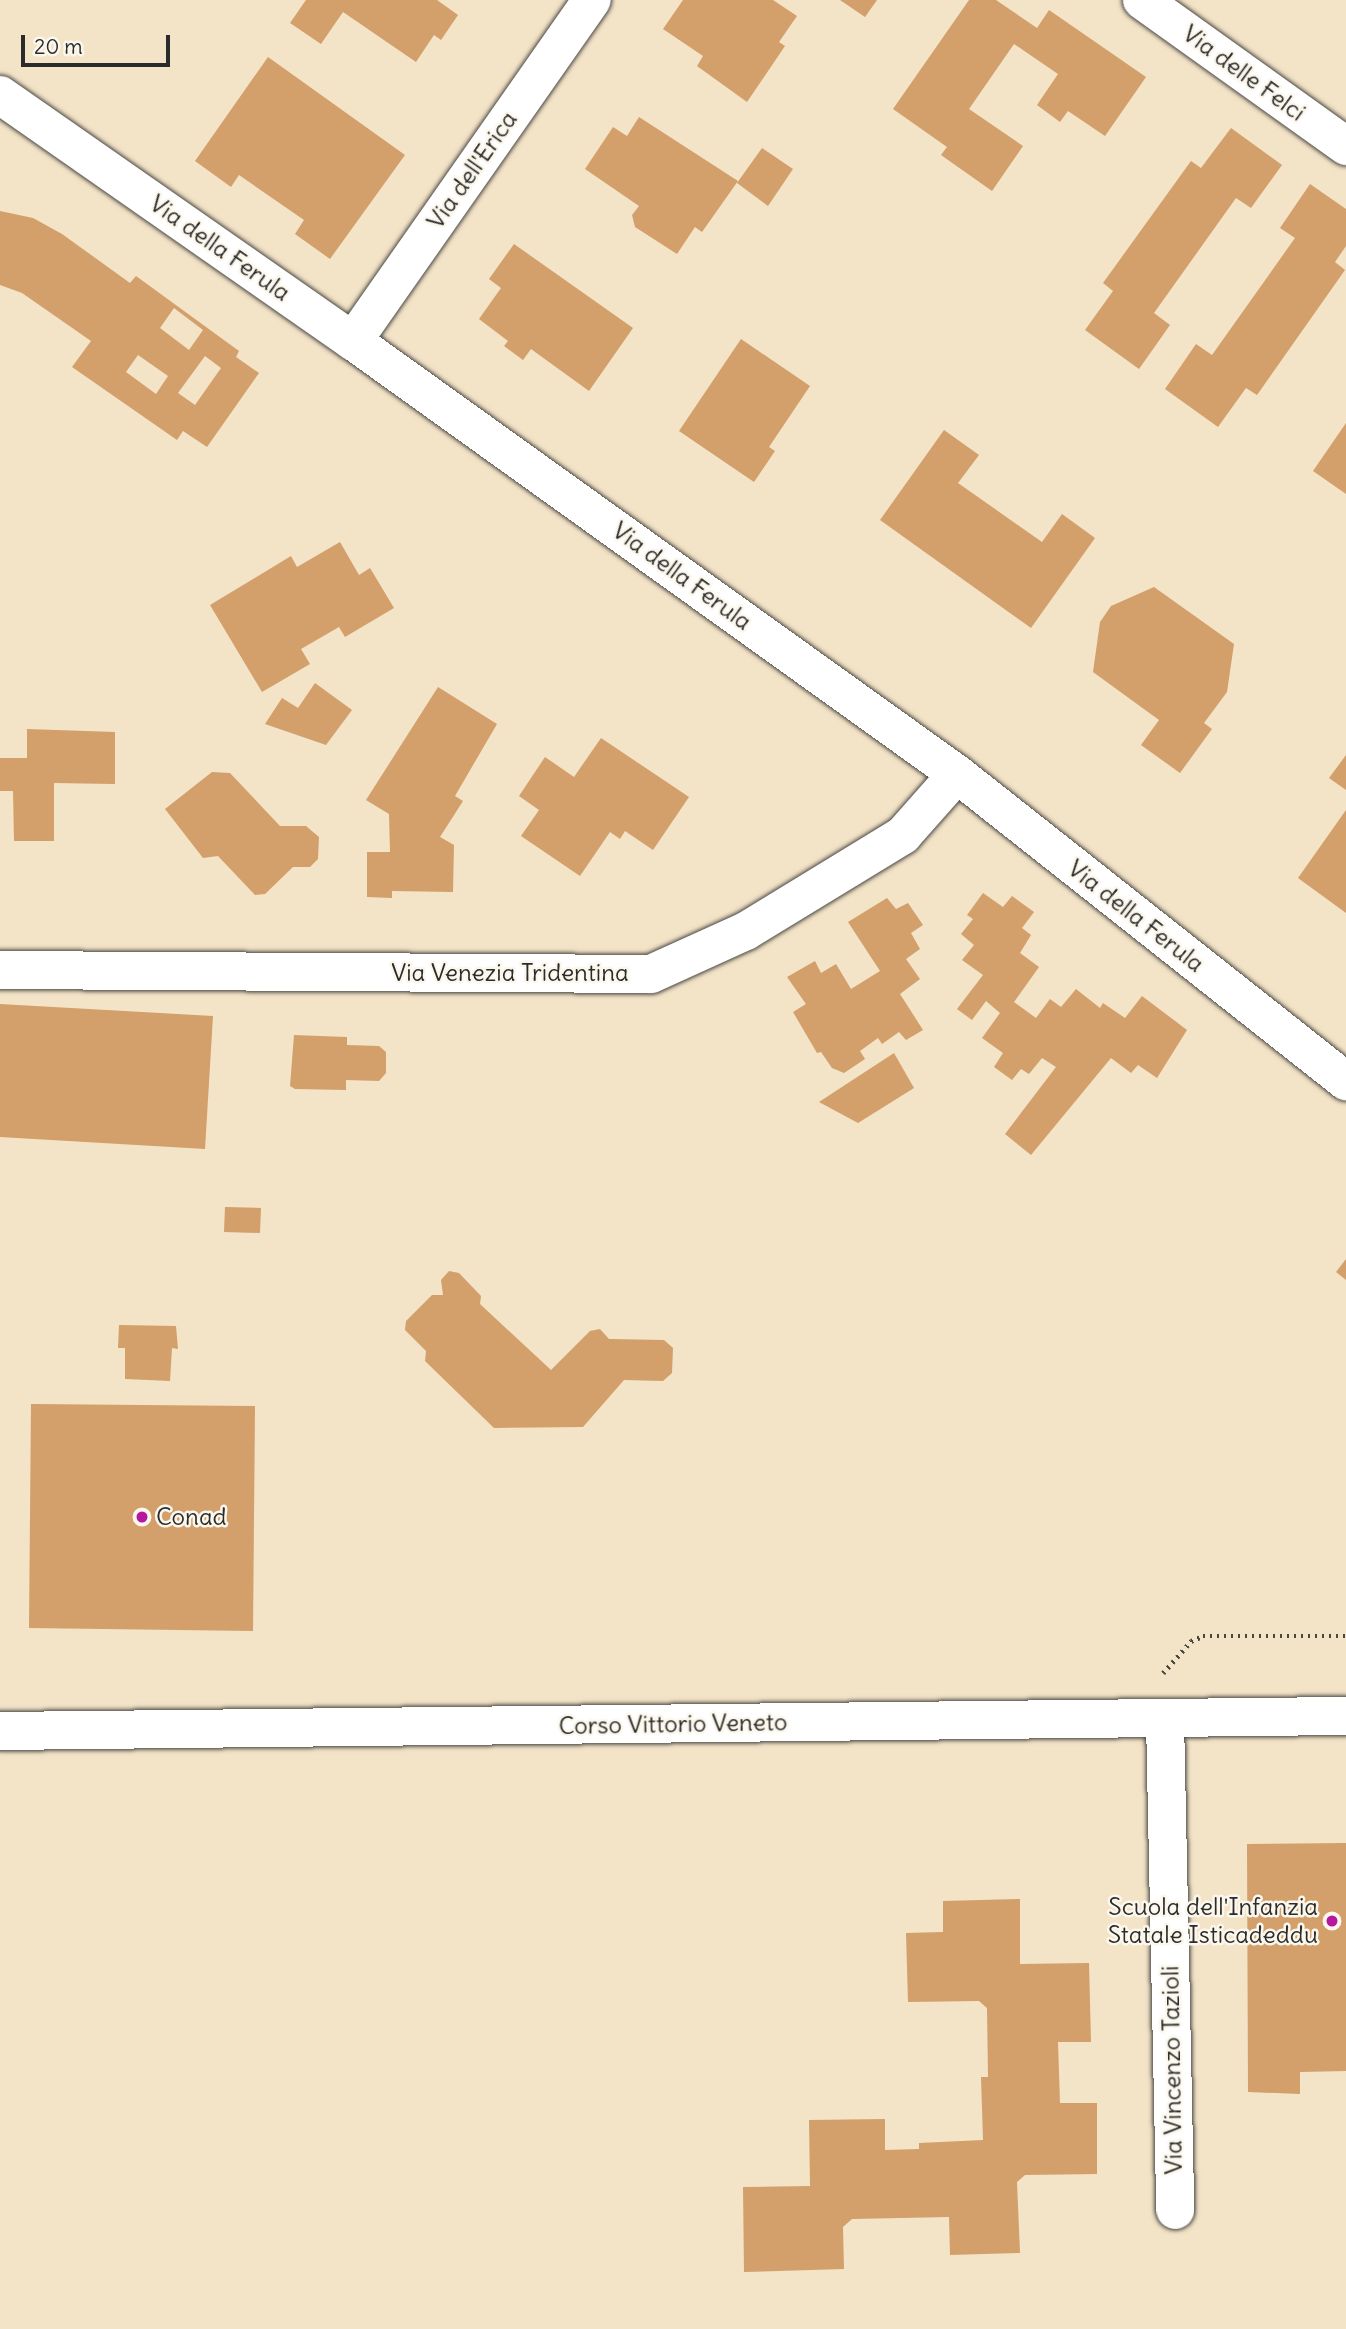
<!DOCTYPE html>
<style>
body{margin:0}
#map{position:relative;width:1346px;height:2329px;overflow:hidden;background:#f3e3c7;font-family:Delius,sans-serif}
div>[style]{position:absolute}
.building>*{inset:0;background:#d39f6b}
.path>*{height:4.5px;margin-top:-2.25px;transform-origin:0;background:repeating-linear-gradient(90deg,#494742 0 2px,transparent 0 7px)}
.roads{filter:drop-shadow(0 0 2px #494742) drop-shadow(0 0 2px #494742)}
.minor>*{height:38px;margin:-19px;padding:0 19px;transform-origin:19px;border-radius:19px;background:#fff}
.major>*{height:38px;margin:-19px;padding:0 19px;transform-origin:19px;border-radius:19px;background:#fff}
.dots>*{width:19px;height:19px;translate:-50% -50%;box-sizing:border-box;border:4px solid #fbf7ec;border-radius:50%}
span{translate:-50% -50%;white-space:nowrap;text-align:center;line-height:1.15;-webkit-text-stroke:5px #fbf7ec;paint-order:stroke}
.street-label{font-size:24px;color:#2b2b2b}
.poi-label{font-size:24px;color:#2b2b2b}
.left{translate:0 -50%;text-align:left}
.right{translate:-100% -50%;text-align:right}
.scale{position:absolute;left:21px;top:35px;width:149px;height:32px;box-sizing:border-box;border:4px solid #2b2b2b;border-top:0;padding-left:9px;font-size:21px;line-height:24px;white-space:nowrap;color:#2b2b2b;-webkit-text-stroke:5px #fbf7ec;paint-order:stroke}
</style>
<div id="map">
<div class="building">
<div style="clip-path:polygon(306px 0,437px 0,458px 15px,441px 40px,434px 35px,416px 62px,343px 12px,321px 44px,290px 23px)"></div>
<div style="clip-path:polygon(683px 0,773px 0,797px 16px,779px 42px,785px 46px,747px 102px,697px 66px,703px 56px,663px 29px)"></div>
<div style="clip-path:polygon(840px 0,877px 0,865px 17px)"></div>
<div style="clip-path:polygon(969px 0,996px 0,1037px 28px,1049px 10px,1146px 77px,1105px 136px,1068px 111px,1060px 122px,1037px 105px,1058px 74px,1014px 44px,969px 109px,1023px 146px,992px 191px,941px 155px,947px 147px,893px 109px)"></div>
<div style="clip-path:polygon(268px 57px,405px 155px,330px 259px,295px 234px,304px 220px,239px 175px,231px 187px,195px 161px)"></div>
<div style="clip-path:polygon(639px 117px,738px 181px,702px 232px,695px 227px,677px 254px,635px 227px,632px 215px,639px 206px,585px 169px,613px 127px,627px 136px)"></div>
<div style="clip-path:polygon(1231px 128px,1282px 165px,1251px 208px,1236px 198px,1154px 313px,1170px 325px,1139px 369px,1085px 330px,1113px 291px,1103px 283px,1191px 161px,1201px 168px)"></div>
<div style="clip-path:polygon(762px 148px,793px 169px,768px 206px,737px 183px)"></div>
<div style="clip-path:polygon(1310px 184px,1346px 209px,1346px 246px,1335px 262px,1345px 270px,1257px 395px,1246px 388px,1218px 427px,1165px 389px,1196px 344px,1212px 355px,1295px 238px,1280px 228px)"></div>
<div style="clip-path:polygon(evenodd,0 211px,33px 218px,62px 234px,130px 283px,136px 276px,239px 351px,236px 357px,259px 373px,207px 447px,183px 431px,177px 440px,72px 367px,91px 341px,22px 293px,0 285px,0 211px,174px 308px,203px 330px,189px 350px,160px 328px,174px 308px,0 211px,138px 355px,168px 376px,156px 394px,126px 372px,138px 355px,0 211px,205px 356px,221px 368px,195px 405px,178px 393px,205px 356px)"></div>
<div style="clip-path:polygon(514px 244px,633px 328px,589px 391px,531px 349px,523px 360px,504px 346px,508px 341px,479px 319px,501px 288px,489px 279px)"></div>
<div style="clip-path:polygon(741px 339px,810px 386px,769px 447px,775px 451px,754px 482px,679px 431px)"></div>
<div style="clip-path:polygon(1346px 423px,1346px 494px,1313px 471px)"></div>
<div style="clip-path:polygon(944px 430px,979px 455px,958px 483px,1042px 542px,1062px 514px,1095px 538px,1031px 628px,880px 520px)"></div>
<div style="clip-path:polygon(340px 542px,359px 575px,370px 568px,394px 608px,345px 637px,339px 627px,301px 649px,310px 664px,262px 692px,210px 605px,291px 556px,297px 567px)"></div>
<div style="clip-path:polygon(1154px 587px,1234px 644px,1227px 692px,1204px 723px,1212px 729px,1180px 773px,1141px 745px,1159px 720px,1093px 672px,1100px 622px,1111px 606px)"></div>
<div style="clip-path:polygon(315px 683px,352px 710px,326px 745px,265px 724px,282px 698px,298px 708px)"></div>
<div style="clip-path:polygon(438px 687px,497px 724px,455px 796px,463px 801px,440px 837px,454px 845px,453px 892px,392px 891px,392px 898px,367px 897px,367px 852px,390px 852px,389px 814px,366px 800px)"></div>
<div style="clip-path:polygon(27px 729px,115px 732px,115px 784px,54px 783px,54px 841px,14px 841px,13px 791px,0 791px,0 758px,27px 758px)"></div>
<div style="clip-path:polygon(601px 738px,689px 797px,653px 850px,625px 831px,620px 839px,610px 832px,580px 876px,521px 836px,539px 810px,519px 796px,545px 757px,574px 777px)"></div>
<div style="clip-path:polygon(1346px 755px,1346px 790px,1329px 778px)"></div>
<div style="clip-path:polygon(212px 772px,230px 773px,280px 826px,306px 826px,319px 837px,318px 859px,310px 867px,293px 867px,265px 894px,255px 895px,218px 856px,203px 858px,165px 809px)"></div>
<div style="clip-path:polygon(1346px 810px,1346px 913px,1298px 878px)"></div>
<div style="clip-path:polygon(983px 893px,1003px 907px,1012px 896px,1034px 912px,1022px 928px,1031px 935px,1020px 953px,1039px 967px,1014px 1002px,1036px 1018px,1050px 999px,1061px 1007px,1076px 989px,1100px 1008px,1103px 1003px,1125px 1018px,1142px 996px,1187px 1030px,1157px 1078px,1138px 1065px,1131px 1073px,1111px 1058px,1031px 1155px,1005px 1134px,1056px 1067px,1042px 1058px,1029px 1074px,1021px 1069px,1012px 1080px,994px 1067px,1003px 1053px,982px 1038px,1000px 1013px,986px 1001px,972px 1020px,957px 1009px,983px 975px,962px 960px,974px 945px,961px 934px,973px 919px,967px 915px)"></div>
<div style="clip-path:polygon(887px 898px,896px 909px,908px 903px,923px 925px,911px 933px,920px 949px,906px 959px,920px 979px,900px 994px,923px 1030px,906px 1040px,899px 1032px,882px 1044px,878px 1038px,860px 1051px,865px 1059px,844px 1073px,832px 1068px,821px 1052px,817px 1053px,793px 1012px,806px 1004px,787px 977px,815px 961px,821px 973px,836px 964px,851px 989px,880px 971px,848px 922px)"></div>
<div style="clip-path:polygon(0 1004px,213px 1016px,205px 1149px,0 1137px)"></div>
<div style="clip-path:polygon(294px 1035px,347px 1037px,347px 1045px,379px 1046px,386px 1052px,386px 1073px,379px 1081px,346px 1080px,346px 1090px,295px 1089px,290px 1086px)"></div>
<div style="clip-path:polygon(894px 1053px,914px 1088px,858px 1123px,819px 1102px)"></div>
<div style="clip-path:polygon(225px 1207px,261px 1208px,260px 1233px,224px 1232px)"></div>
<div style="clip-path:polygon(1346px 1259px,1346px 1280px,1336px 1272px)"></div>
<div style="clip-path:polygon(449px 1271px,459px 1273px,481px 1296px,480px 1304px,551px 1370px,590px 1331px,600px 1329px,609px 1339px,664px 1340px,673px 1348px,672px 1373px,663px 1381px,624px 1380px,583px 1427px,494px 1428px,425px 1361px,426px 1351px,405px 1330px,406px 1321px,432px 1295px,443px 1295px,441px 1280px)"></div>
<div style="clip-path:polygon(119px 1325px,176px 1326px,178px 1349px,172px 1348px,170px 1381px,125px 1379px,125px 1348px,118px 1348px)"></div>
<div style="clip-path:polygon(31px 1404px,255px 1406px,253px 1631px,29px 1628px)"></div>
<div style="clip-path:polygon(1346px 1843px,1346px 2071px,1300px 2072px,1300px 2094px,1248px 2092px,1247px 1844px)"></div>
<div style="clip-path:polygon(1020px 1899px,1020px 1964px,1089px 1963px,1091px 2042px,1058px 2042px,1060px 2103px,1097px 2103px,1097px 2174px,1025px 2175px,1017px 2182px,1020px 2253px,950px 2255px,949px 2217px,852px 2219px,843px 2227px,844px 2269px,744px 2272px,743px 2187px,810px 2186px,809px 2120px,885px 2119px,885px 2150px,919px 2149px,919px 2143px,983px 2140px,981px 2077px,988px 2077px,987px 2008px,979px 2001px,908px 2002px,906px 1933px,943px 1932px,943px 1901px)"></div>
</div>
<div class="path">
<div style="left:1163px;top:1673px;width:43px;rotate:-48.8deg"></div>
<div style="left:1191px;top:1641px;width:13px;rotate:-23deg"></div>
<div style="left:1203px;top:1636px;width:143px"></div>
</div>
<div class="roads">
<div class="minor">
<div style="left:1142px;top:0;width:251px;rotate:35.6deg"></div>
<div style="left:0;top:95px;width:430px;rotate:34.9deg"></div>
<div style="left:353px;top:341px;width:743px;rotate:35.64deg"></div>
<div style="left:957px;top:774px;width:496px;rotate:38.3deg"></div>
<div style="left:353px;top:341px;width:416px;rotate:-55deg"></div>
<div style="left:0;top:970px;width:651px;rotate:0.35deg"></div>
<div style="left:651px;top:974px;width:104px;rotate:-24.4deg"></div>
<div style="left:746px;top:931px;width:184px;rotate:-31.4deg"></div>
<div style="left:903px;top:835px;width:81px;rotate:-48.5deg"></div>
<div style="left:1165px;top:1719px;width:491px;rotate:88.8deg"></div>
</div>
<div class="major">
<div style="left:0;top:1731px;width:1346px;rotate:-0.64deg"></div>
</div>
</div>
<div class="dots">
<div style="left:142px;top:1517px;background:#b5179e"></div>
<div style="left:1332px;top:1921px;background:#b5179e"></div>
</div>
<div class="street-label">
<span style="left:1244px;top:73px;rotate:36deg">Via delle Felci</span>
<span style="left:472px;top:170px;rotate:-55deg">Via dell'Erica</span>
<span style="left:220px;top:248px;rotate:35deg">Via della Ferula</span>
<span style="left:682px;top:576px;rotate:36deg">Via della Ferula</span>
<span style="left:1136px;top:916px;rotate:38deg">Via della Ferula</span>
<span style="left:510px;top:973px">Via Venezia Tridentina</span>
<span style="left:673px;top:1724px;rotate:-1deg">Corso Vittorio Veneto</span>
<span style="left:1172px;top:2070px;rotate:-91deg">Via Vincenzo Tazioli</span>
</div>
<div class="poi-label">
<span class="left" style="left:156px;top:1517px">Conad</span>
<span class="right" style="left:1318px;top:1921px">Scuola dell'Infanzia<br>Statale Isticadeddu</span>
</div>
<div class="scale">20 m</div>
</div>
